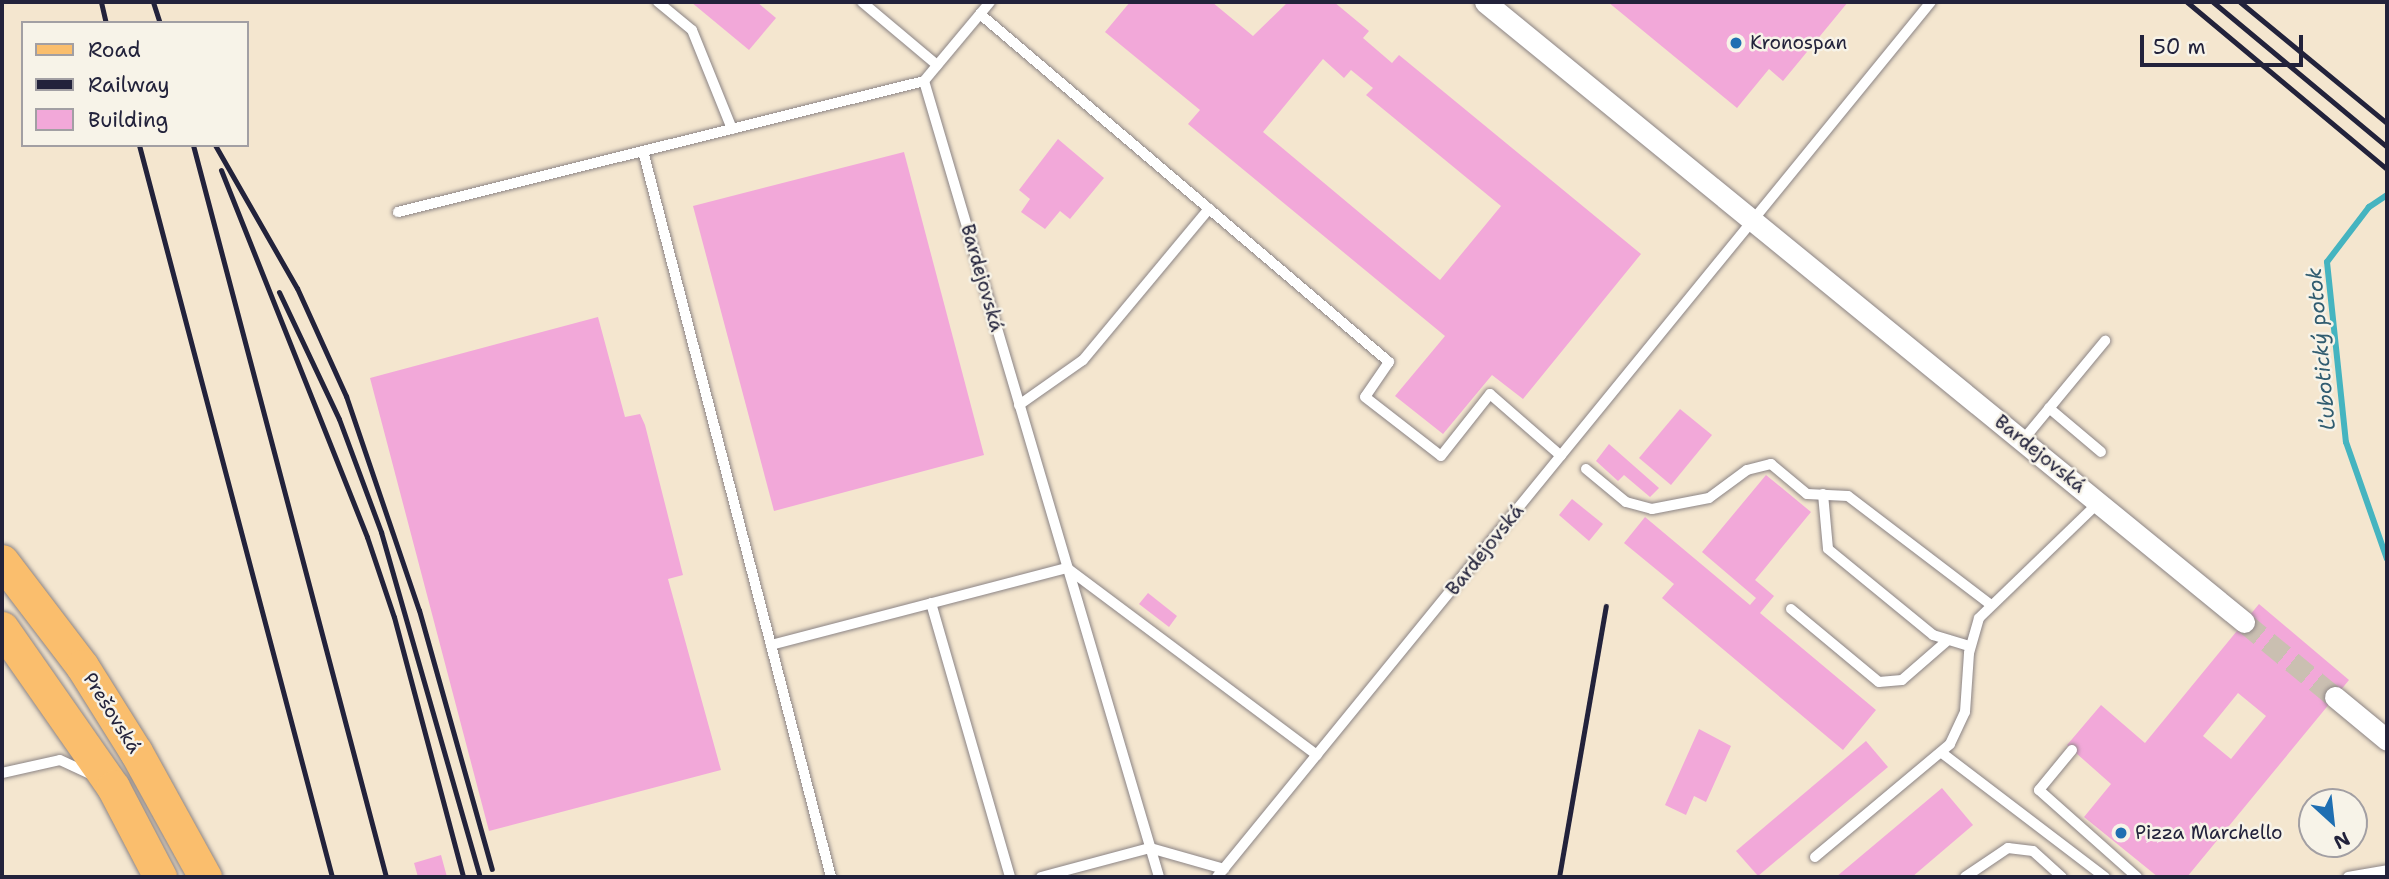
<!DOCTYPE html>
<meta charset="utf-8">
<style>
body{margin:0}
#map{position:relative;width:2389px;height:879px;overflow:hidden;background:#f4e6cf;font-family:"Shantell Sans",sans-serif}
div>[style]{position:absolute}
.stream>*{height:6px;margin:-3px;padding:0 3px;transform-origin:3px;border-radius:3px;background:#45b4c0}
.building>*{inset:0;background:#f2a8d9}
.minor-tunnel>*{height:21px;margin-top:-10.5px;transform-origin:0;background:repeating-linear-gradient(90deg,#cabfb1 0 21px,transparent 0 31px)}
.roads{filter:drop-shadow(0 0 2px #8b8485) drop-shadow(0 0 2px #8b8485)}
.service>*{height:10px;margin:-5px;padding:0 5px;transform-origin:5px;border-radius:5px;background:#fff}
.minor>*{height:21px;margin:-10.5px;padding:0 10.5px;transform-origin:10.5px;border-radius:10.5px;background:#fff}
.primary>*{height:33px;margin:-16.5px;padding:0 16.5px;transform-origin:16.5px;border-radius:16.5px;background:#fabe6d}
.rail>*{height:5px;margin:-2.5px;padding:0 2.5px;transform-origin:2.5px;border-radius:2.5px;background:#22223b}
.dots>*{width:19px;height:19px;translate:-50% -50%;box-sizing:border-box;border:4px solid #f7f3e8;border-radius:50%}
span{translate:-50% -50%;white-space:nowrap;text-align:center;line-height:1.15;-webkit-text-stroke:5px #f7f3e8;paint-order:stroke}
.poi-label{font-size:19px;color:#22223b}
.left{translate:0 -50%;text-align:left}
.street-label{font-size:19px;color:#22223b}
.water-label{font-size:21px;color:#305c70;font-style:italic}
.frame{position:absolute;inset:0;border:4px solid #22223b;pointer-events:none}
.legend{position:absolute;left:21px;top:21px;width:228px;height:126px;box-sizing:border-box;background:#f7f3e8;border:2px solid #a29fa3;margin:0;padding:9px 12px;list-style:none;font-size:21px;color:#22223b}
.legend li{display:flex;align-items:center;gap:14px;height:35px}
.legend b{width:35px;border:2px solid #a29fa3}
.north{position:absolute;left:2298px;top:788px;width:70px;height:70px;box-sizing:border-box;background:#f7f3e8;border:2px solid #a29fa3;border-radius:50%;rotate:153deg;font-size:19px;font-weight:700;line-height:28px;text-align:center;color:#22223b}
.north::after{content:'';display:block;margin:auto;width:24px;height:32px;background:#1f6fb2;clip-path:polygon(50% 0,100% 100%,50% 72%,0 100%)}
.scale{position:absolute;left:2140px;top:35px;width:163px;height:32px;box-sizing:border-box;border:4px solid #22223b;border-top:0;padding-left:9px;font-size:21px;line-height:24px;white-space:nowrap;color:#22223b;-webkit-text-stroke:5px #f7f3e8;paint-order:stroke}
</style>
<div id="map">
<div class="stream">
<div style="left:2387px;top:195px;width:22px;rotate:146deg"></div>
<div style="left:2369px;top:207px;width:69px;rotate:127.4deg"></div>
<div style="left:2327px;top:262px;width:181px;rotate:84deg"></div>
<div style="left:2346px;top:442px;width:124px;rotate:70.7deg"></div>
</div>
<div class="building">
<div style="clip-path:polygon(691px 2px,757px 2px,776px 18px,749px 50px)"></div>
<div style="clip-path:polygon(evenodd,1130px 2px,1212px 2px,1253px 36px,1288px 2px,1334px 2px,1369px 31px,1363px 38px,1392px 63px,1399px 55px,1641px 254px,1523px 399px,1492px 375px,1443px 434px,1395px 396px,1445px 336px,1188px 124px,1200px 110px,1105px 32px,1130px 2px,1323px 59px,1344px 78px,1351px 70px,1373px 88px,1366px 95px,1501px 206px,1440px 280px,1263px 132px,1323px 59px)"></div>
<div style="clip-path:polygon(1608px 2px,1848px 2px,1783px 81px,1769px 69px,1737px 108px)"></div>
<div style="clip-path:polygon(1058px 139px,1104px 178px,1070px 219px,1060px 211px,1045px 229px,1021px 212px,1030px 199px,1019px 190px)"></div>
<div style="clip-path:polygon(904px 152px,984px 455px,774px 511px,693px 206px)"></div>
<div style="clip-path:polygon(598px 317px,625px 417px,640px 414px,645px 425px,683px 575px,668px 579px,721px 770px,489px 831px,370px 378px)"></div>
<div style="clip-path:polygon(1680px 409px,1712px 435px,1671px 485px,1639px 458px)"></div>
<div style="clip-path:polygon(1609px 444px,1659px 488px,1650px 497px,1624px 475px,1618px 481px,1596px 461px)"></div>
<div style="clip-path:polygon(1766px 475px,1811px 512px,1755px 580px,1774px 596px,1760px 613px,1876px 710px,1843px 750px,1662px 598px,1674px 584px,1624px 543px,1645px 517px,1750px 605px,1756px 598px,1702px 552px)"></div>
<div style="clip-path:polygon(1572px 499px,1603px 524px,1589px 541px,1559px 515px)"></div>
<div style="clip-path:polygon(1148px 593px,1177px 616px,1169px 627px,1139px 604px)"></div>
<div style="clip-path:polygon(evenodd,2259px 604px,2349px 680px,2187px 877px,2158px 877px,2084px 817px,2111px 784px,2067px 745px,2101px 705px,2145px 743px,2259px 604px,2238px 693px,2266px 716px,2231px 759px,2203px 736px,2238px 693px)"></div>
<div style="clip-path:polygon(1699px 729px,1731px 746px,1706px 802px,1694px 796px,1686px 815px,1665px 805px)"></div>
<div style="clip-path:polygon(1866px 741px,1888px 767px,1758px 876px,1736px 851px)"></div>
<div style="clip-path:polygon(1942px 788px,1973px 825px,1912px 877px,1836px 877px)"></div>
<div style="clip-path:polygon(441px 855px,447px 877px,418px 877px,414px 863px)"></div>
</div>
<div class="minor-tunnel">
<div style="left:2244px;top:622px;width:118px;rotate:39.5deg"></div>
</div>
<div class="roads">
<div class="service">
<div style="left:658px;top:2px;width:44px;rotate:39.5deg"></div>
<div style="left:692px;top:30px;width:107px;rotate:68deg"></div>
<div style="left:862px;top:2px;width:98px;rotate:40deg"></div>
<div style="left:980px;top:14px;width:537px;rotate:40.39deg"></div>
<div style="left:1389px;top:362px;width:42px;rotate:124.4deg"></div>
<div style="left:1365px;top:397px;width:96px;rotate:37.8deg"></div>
<div style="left:1441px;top:456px;width:79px;rotate:-51.7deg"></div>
<div style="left:1490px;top:394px;width:94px;rotate:41.1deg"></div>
<div style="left:924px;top:81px;width:830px;rotate:73.55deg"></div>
<div style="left:643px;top:151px;width:750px;rotate:75.48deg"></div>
<div style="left:398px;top:212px;width:542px;rotate:-13.98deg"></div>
<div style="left:924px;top:81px;width:103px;rotate:-50.1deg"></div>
<div style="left:1019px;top:405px;width:78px;rotate:-35.1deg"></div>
<div style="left:1083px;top:360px;width:197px;rotate:-50.2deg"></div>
<div style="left:2049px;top:408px;width:68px;rotate:40.2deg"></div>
<div style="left:2023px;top:440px;width:129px;rotate:-50.4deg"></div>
<div style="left:1586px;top:469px;width:52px;rotate:39.5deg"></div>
<div style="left:1626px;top:502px;width:27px;rotate:15deg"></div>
<div style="left:1652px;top:509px;width:58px;rotate:-10.9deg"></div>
<div style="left:1709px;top:498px;width:47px;rotate:-36.4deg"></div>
<div style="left:1747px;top:470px;width:25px;rotate:-14deg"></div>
<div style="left:1771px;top:464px;width:47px;rotate:39.8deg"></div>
<div style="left:1807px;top:494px;width:41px;rotate:2.8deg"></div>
<div style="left:1848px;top:496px;width:178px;rotate:37.3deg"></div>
<div style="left:1823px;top:494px;width:55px;rotate:84.8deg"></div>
<div style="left:1828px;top:549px;width:136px;rotate:39.3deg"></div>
<div style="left:1933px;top:635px;width:39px;rotate:17deg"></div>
<div style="left:931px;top:603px;width:285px;rotate:73.9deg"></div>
<div style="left:1791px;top:609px;width:114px;rotate:39.7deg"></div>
<div style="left:1879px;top:682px;width:23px;rotate:-5deg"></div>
<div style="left:1902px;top:680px;width:61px;rotate:-41deg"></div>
<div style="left:771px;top:645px;width:306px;rotate:-14.6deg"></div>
<div style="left:1067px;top:568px;width:312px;rotate:36.8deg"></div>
<div style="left:2072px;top:750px;width:52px;rotate:129.5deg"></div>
<div style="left:2039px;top:790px;width:131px;rotate:41.6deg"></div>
<div style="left:1942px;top:753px;width:205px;rotate:37.3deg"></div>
<div style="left:2px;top:773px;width:59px;rotate:-12.6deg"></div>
<div style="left:60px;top:760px;width:35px;rotate:25deg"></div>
<div style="left:1815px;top:857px;width:176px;rotate:-39.9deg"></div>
<div style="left:1950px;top:744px;width:35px;rotate:-65deg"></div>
<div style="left:1965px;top:712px;width:59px;rotate:-86.1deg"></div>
<div style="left:1969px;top:653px;width:36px;rotate:-74deg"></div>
<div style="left:1979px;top:618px;width:167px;rotate:-44deg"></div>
<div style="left:1041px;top:877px;width:113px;rotate:-14.9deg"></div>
<div style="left:1150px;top:848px;width:77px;rotate:15.8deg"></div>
<div style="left:1217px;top:877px;width:1129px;rotate:-50.79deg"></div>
<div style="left:1965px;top:877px;width:52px;rotate:-34deg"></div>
<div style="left:2008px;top:848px;width:25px;rotate:7deg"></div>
<div style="left:2033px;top:851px;width:39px;rotate:42deg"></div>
<div style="left:2348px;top:877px;width:40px;rotate:-10deg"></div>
</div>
<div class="minor">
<div style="left:1485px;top:2px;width:980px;rotate:39.24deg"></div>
<div style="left:2335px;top:697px;width:67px;rotate:39.6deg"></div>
</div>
<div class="primary">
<div style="left:2px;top:561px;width:132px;rotate:52.7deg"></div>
<div style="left:82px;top:666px;width:102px;rotate:57.9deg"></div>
<div style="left:136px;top:752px;width:143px;rotate:61.1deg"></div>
<div style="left:2px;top:628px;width:194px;rotate:55.1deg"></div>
<div style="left:113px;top:787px;width:102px;rotate:62.4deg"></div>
</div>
</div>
<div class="rail">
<div style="left:101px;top:2px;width:22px;rotate:77deg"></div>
<div style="left:153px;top:2px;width:22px;rotate:72deg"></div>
<div style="left:2187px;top:2px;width:261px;rotate:39.9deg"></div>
<div style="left:2213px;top:2px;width:226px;rotate:39.8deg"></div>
<div style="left:2240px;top:2px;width:190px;rotate:39.5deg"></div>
<div style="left:139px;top:145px;width:757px;rotate:75.23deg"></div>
<div style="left:193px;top:145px;width:757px;rotate:75.23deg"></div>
<div style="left:215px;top:145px;width:165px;rotate:60.2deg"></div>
<div style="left:297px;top:288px;width:119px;rotate:65.6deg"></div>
<div style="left:346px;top:396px;width:226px;rotate:71.2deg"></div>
<div style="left:419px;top:610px;width:269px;rotate:74.3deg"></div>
<div style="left:221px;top:170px;width:395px;rotate:68.3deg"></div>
<div style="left:367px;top:537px;width:84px;rotate:71.4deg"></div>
<div style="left:394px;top:617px;width:269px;rotate:75.1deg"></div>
<div style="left:279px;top:292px;width:140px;rotate:64.7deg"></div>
<div style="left:339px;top:419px;width:121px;rotate:69.6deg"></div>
<div style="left:381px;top:532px;width:359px;rotate:74deg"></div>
<div style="left:1559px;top:877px;width:275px;rotate:-80.2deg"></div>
</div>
<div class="dots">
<div style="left:1736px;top:43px;background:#1f6fb2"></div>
<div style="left:2121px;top:833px;background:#1f6fb2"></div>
</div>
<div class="poi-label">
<span class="left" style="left:1750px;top:43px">Kronospan</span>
<span class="left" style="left:2135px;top:833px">Pizza Marchello</span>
</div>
<div class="street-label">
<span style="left:982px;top:278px;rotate:74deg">Bardejovská</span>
<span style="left:2040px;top:454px;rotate:39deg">Bardejovská</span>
<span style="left:1485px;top:550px;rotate:-51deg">Bardejovská</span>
<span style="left:112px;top:713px;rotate:58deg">Prešovská</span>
</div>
<div class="water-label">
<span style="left:2321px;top:349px;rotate:-95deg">Ľubotický potok</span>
</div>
<div class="frame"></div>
<ul class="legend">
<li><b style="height:9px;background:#fabe6d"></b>Road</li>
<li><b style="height:9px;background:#22223b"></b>Railway</li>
<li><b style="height:19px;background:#f2a8d9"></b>Building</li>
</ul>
<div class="north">N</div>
<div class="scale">50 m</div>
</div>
